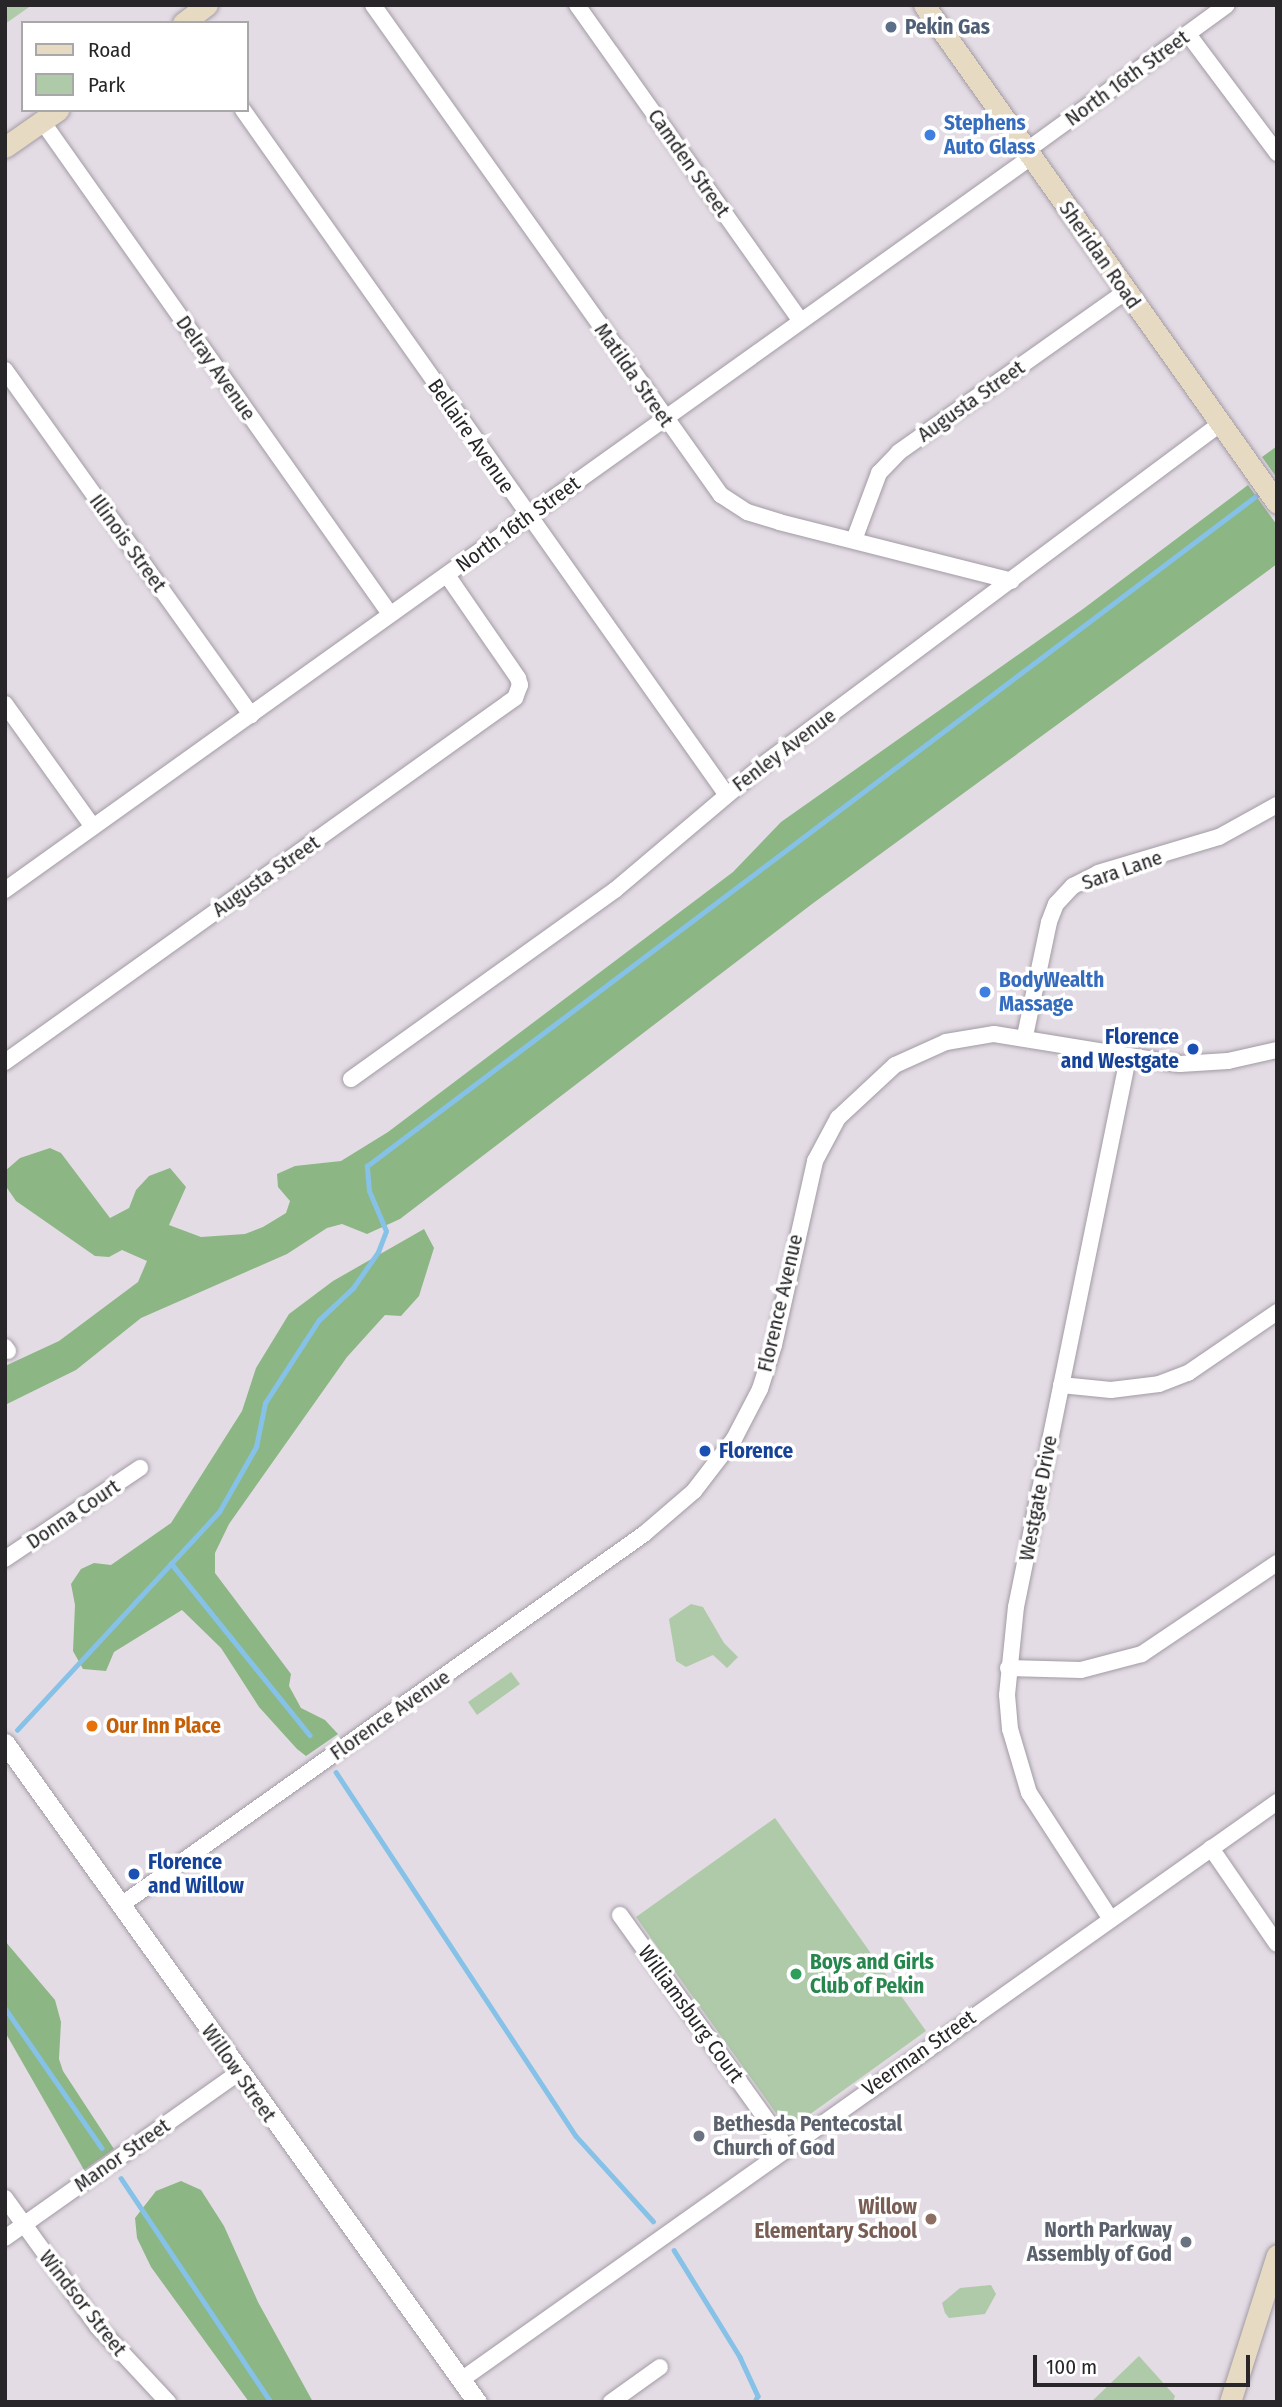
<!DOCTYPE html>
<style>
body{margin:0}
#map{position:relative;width:1282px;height:2407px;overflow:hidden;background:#e4dce5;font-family:"Fira Sans Condensed",sans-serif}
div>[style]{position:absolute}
.green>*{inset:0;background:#afcaa9}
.forest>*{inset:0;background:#8db685}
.stream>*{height:4.5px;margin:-2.25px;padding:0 2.25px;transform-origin:2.25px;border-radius:2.25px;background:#86c2e7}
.roads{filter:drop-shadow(0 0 2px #a29ba4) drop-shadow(0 0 2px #a29ba4)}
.minor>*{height:16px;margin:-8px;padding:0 8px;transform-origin:8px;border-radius:8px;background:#fff}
.tertiary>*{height:19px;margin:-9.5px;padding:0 9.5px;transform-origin:9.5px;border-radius:9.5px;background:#fff}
.secondary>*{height:21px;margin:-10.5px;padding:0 10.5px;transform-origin:10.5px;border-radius:10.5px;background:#e6dac3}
.dots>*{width:19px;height:19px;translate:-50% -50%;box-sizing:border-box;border:4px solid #fff;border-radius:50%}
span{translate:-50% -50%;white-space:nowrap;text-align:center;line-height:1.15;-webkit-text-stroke:7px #fff;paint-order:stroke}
.service-label{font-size:21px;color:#4e5e75;font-weight:700}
.left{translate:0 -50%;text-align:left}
.street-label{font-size:21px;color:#282629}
.shop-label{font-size:21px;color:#366cbe;font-weight:700}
.transit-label{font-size:21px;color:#164399;font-weight:700}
.right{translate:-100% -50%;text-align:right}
.food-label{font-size:21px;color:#c56008;font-weight:700}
.leisure-label{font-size:21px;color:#27864d;font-weight:700}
.worship-label{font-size:21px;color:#5b616d;font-weight:700}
.education-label{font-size:21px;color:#785e54;font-weight:700}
.frame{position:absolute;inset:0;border:7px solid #282629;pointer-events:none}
.legend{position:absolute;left:21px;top:21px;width:228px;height:91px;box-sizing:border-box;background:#fff;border:2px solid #a9a8a9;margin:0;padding:9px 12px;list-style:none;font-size:21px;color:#282629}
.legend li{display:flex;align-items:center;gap:14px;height:35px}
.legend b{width:35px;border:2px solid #a9a8a9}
.scale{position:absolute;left:1033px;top:2355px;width:217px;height:32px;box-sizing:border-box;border:4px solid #282629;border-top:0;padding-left:9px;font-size:21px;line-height:24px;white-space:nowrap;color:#282629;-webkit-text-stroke:5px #fff;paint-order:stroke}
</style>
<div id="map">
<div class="green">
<div style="clip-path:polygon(11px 5px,32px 5px,5px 24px,5px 9px)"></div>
<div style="clip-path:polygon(691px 1604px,703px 1607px,724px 1643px,738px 1657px,727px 1668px,713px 1655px,686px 1667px,676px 1661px,669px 1619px)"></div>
<div style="clip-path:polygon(511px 1672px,520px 1684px,477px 1715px,468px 1702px)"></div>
<div style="clip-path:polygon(775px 1818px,926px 2031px,788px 2130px,636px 1917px)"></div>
<div style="clip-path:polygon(991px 2285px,996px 2294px,985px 2314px,949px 2318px,945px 2313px,942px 2303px,960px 2288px)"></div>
<div style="clip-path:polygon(1139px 2356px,1175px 2396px,1173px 2402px,1091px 2402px)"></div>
</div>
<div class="forest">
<div style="clip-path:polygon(1277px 446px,1277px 478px,1262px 457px)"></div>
<div style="clip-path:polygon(1248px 485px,1277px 525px,1277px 564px,812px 904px,400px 1219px,367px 1234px,342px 1224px,327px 1228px,287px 1254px,141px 1318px,76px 1370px,5px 1405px,5px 1366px,59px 1341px,138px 1282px,147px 1261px,122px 1250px,109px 1257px,95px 1256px,16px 1201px,7px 1188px,5px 1171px,20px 1158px,50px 1148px,61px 1153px,110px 1218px,129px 1208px,136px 1190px,149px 1176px,170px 1168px,186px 1187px,169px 1225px,201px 1237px,245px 1234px,263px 1227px,286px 1213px,290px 1201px,278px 1187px,277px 1174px,295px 1166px,341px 1161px,388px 1132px,733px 872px,781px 822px,1083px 609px)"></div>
<div style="clip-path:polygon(424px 1229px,434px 1248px,419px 1296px,401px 1316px,385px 1315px,347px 1357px,229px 1524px,215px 1553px,215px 1573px,291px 1674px,289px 1686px,301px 1708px,325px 1720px,338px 1734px,306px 1756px,297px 1749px,259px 1707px,221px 1648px,182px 1610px,114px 1652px,106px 1671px,83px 1669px,73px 1651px,75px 1605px,71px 1584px,81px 1569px,94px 1563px,111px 1565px,171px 1523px,242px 1411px,256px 1368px,289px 1314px,333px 1281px)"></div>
<div style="clip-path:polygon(5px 1941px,55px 2000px,61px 2022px,59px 2059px,63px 2071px,114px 2149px,84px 2170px,5px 2032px)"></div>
<div style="clip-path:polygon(181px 2181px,201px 2190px,224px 2226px,258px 2302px,313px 2402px,249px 2402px,151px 2267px,137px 2238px,135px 2218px,156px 2191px)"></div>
</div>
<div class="stream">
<div style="left:171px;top:1563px;width:221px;rotate:51.1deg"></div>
<div style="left:17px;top:1730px;width:297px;rotate:-47.2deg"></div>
<div style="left:219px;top:1512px;width:75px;rotate:-60.4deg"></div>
<div style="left:256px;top:1447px;width:45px;rotate:-78.4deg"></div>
<div style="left:265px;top:1403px;width:99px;rotate:-57deg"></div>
<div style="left:319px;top:1320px;width:47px;rotate:-43.3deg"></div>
<div style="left:353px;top:1288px;width:44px;rotate:-55.2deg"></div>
<div style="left:378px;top:1252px;width:22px;rotate:-69deg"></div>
<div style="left:386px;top:1231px;width:43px;rotate:-113deg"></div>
<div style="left:369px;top:1191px;width:25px;rotate:-95deg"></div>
<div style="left:367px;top:1166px;width:1113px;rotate:-37deg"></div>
<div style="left:336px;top:1772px;width:436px;rotate:56.6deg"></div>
<div style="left:576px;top:2136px;width:115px;rotate:47.8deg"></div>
<div style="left:5px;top:2008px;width:170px;rotate:55.3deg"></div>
<div style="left:121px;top:2178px;width:270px;rotate:56.2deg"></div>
<div style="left:674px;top:2250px;width:126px;rotate:58.3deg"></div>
<div style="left:740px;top:2357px;width:43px;rotate:65.2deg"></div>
<div style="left:758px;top:2396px;width:7px;rotate:117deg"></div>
</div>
<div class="roads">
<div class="minor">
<div style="left:373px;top:5px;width:601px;rotate:54.62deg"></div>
<div style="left:721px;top:495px;width:31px;rotate:33deg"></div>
<div style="left:747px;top:512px;width:34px;rotate:17deg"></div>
<div style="left:779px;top:522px;width:240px;rotate:14.2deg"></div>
<div style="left:577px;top:5px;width:387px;rotate:54.7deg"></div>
<div style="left:1188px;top:34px;width:149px;rotate:53.2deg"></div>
<div style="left:243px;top:110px;width:837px;rotate:54.77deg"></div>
<div style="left:42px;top:121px;width:603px;rotate:54.78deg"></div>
<div style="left:1026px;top:151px;width:248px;rotate:-36deg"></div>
<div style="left:5px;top:370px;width:424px;rotate:54.5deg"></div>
<div style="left:854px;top:540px;width:72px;rotate:-69.5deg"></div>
<div style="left:879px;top:473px;width:29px;rotate:-46deg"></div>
<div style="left:899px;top:452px;width:278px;rotate:-35.3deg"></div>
<div style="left:5px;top:704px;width:151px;rotate:54.4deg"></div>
<div style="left:5px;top:890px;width:1261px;rotate:-35.54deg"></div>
<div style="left:1025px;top:1036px;width:116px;rotate:-78.1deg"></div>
<div style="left:1049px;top:922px;width:19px;rotate:-69deg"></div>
<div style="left:1056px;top:904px;width:25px;rotate:-47deg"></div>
<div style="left:1073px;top:886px;width:28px;rotate:-27deg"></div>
<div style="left:1098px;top:873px;width:126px;rotate:-16.6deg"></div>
<div style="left:1219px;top:837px;width:66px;rotate:-28.9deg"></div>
<div style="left:5px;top:1062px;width:627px;rotate:-35.52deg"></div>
<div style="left:515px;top:698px;width:14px;rotate:-69deg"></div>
<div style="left:520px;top:685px;width:7px;rotate:-106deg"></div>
<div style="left:518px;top:678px;width:125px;rotate:-124.6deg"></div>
<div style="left:351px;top:1079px;width:325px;rotate:-35.6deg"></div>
<div style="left:615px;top:890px;width:195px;rotate:-40.2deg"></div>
<div style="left:764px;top:764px;width:569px;rotate:-36.71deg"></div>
<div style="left:5px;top:1347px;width:5px;rotate:53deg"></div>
<div style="left:1061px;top:1385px;width:50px;rotate:5.7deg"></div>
<div style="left:1111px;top:1390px;width:48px;rotate:-7.1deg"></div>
<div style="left:1159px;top:1384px;width:31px;rotate:-21deg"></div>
<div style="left:1188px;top:1373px;width:108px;rotate:-34.4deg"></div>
<div style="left:5px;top:1559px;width:163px;rotate:-34deg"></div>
<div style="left:1008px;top:1668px;width:73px;rotate:1.6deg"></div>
<div style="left:1081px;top:1670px;width:63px;rotate:-14.7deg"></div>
<div style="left:1142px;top:1654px;width:163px;rotate:-34deg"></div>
<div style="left:1211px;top:1848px;width:116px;rotate:55.5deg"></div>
<div style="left:121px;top:1905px;width:641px;rotate:-35.35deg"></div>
<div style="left:644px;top:1534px;width:66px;rotate:-40.7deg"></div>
<div style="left:694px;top:1491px;width:66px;rotate:-52.4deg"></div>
<div style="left:734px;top:1439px;width:56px;rotate:-62.5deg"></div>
<div style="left:760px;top:1389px;width:46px;rotate:-72.3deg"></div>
<div style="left:774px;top:1345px;width:189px;rotate:-77.4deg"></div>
<div style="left:815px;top:1161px;width:49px;rotate:-61.9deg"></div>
<div style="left:838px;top:1118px;width:78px;rotate:-42.9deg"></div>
<div style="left:895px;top:1065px;width:56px;rotate:-24.3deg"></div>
<div style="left:946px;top:1042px;width:49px;rotate:-9.5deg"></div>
<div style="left:994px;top:1034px;width:188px;rotate:9.2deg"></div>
<div style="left:1180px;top:1064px;width:48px;rotate:-3.6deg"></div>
<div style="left:1228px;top:1061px;width:50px;rotate:-12.7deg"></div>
<div style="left:620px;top:1915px;width:287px;rotate:54.4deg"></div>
<div style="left:1110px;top:1918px;width:149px;rotate:-122.9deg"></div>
<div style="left:1029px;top:1793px;width:67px;rotate:-106.5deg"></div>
<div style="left:1010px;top:1729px;width:34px;rotate:-95deg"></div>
<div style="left:1007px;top:1695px;width:88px;rotate:-84.2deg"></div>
<div style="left:1016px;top:1607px;width:560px;rotate:-78.47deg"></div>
<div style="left:5px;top:2198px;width:159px;rotate:54.2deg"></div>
<div style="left:98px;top:2327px;width:103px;rotate:47deg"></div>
<div style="left:5px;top:2238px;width:286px;rotate:-35.3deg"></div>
<div style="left:461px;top:2380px;width:1000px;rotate:-35.31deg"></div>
<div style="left:611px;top:2402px;width:60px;rotate:-35.5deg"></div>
</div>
<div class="tertiary">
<div style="left:5px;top:1743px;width:811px;rotate:54.39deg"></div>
</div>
<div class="secondary">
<div style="left:924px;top:5px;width:610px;rotate:54.67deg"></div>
<div style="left:183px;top:23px;width:30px;rotate:-37deg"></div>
<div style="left:5px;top:147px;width:65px;rotate:-34.9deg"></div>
<div style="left:1230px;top:2402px;width:154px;rotate:-72.3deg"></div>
</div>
</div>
<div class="dots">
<div style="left:891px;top:27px;background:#5c6f8a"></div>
<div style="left:930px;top:135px;background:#3f7fe0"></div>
<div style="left:985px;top:992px;background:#3f7fe0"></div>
<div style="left:1193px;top:1049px;background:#1a4fb4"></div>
<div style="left:705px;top:1451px;background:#1a4fb4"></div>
<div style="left:92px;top:1726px;background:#e8710a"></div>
<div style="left:134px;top:1874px;background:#1a4fb4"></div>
<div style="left:796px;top:1974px;background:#2e9e5b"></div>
<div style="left:699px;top:2136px;background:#6b7280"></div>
<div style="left:931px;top:2219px;background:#8d6e63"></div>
<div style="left:1186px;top:2242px;background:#6b7280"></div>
</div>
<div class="service-label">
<span class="left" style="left:905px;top:27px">Pekin Gas</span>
</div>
<div class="street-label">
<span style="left:1127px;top:78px;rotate:-36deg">North 16th Street</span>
<span style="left:689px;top:163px;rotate:55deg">Camden Street</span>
<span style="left:1100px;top:255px;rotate:55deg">Sheridan Road</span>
<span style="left:216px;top:368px;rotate:55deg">Delray Avenue</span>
<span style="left:634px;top:375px;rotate:55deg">Matilda Street</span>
<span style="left:971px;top:401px;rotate:-35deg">Augusta Street</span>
<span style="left:471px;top:436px;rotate:55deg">Bellaire Avenue</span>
<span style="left:518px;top:524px;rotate:-36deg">North 16th Street</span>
<span style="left:128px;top:543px;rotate:54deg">Illinois Street</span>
<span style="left:784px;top:750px;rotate:-37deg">Fenley Avenue</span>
<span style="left:1122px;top:870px;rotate:-19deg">Sara Lane</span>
<span style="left:266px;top:876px;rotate:-35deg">Augusta Street</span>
<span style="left:780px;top:1303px;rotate:-77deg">Florence Avenue</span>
<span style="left:1038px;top:1498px;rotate:-79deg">Westgate Drive</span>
<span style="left:73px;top:1514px;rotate:-34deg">Donna Court</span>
<span style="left:390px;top:1715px;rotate:-35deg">Florence Avenue</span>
<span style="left:691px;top:2014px;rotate:54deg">Williamsburg Court</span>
<span style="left:919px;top:2053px;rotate:-35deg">Veerman Street</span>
<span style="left:239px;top:2073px;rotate:55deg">Willow Street</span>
<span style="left:122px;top:2155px;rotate:-35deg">Manor Street</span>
<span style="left:83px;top:2303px;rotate:52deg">Windsor Street</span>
</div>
<div class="shop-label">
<span class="left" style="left:944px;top:135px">Stephens<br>Auto Glass</span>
<span class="left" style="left:999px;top:992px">BodyWealth<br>Massage</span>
</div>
<div class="transit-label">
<span class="right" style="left:1179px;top:1049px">Florence<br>and Westgate</span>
<span class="left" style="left:719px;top:1451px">Florence</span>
<span class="left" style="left:148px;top:1874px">Florence<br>and Willow</span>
</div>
<div class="food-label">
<span class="left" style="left:106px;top:1726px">Our Inn Place</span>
</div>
<div class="leisure-label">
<span class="left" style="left:810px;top:1974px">Boys and Girls<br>Club of Pekin</span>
</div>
<div class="worship-label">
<span class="left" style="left:713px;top:2136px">Bethesda Pentecostal<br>Church of God</span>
<span class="right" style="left:1172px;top:2242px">North Parkway<br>Assembly of God</span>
</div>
<div class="education-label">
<span class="right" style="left:917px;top:2219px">Willow<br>Elementary School</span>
</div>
<div class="frame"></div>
<ul class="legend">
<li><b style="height:9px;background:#e6dac3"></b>Road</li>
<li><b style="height:19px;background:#afcaa9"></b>Park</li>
</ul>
<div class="scale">100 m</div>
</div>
